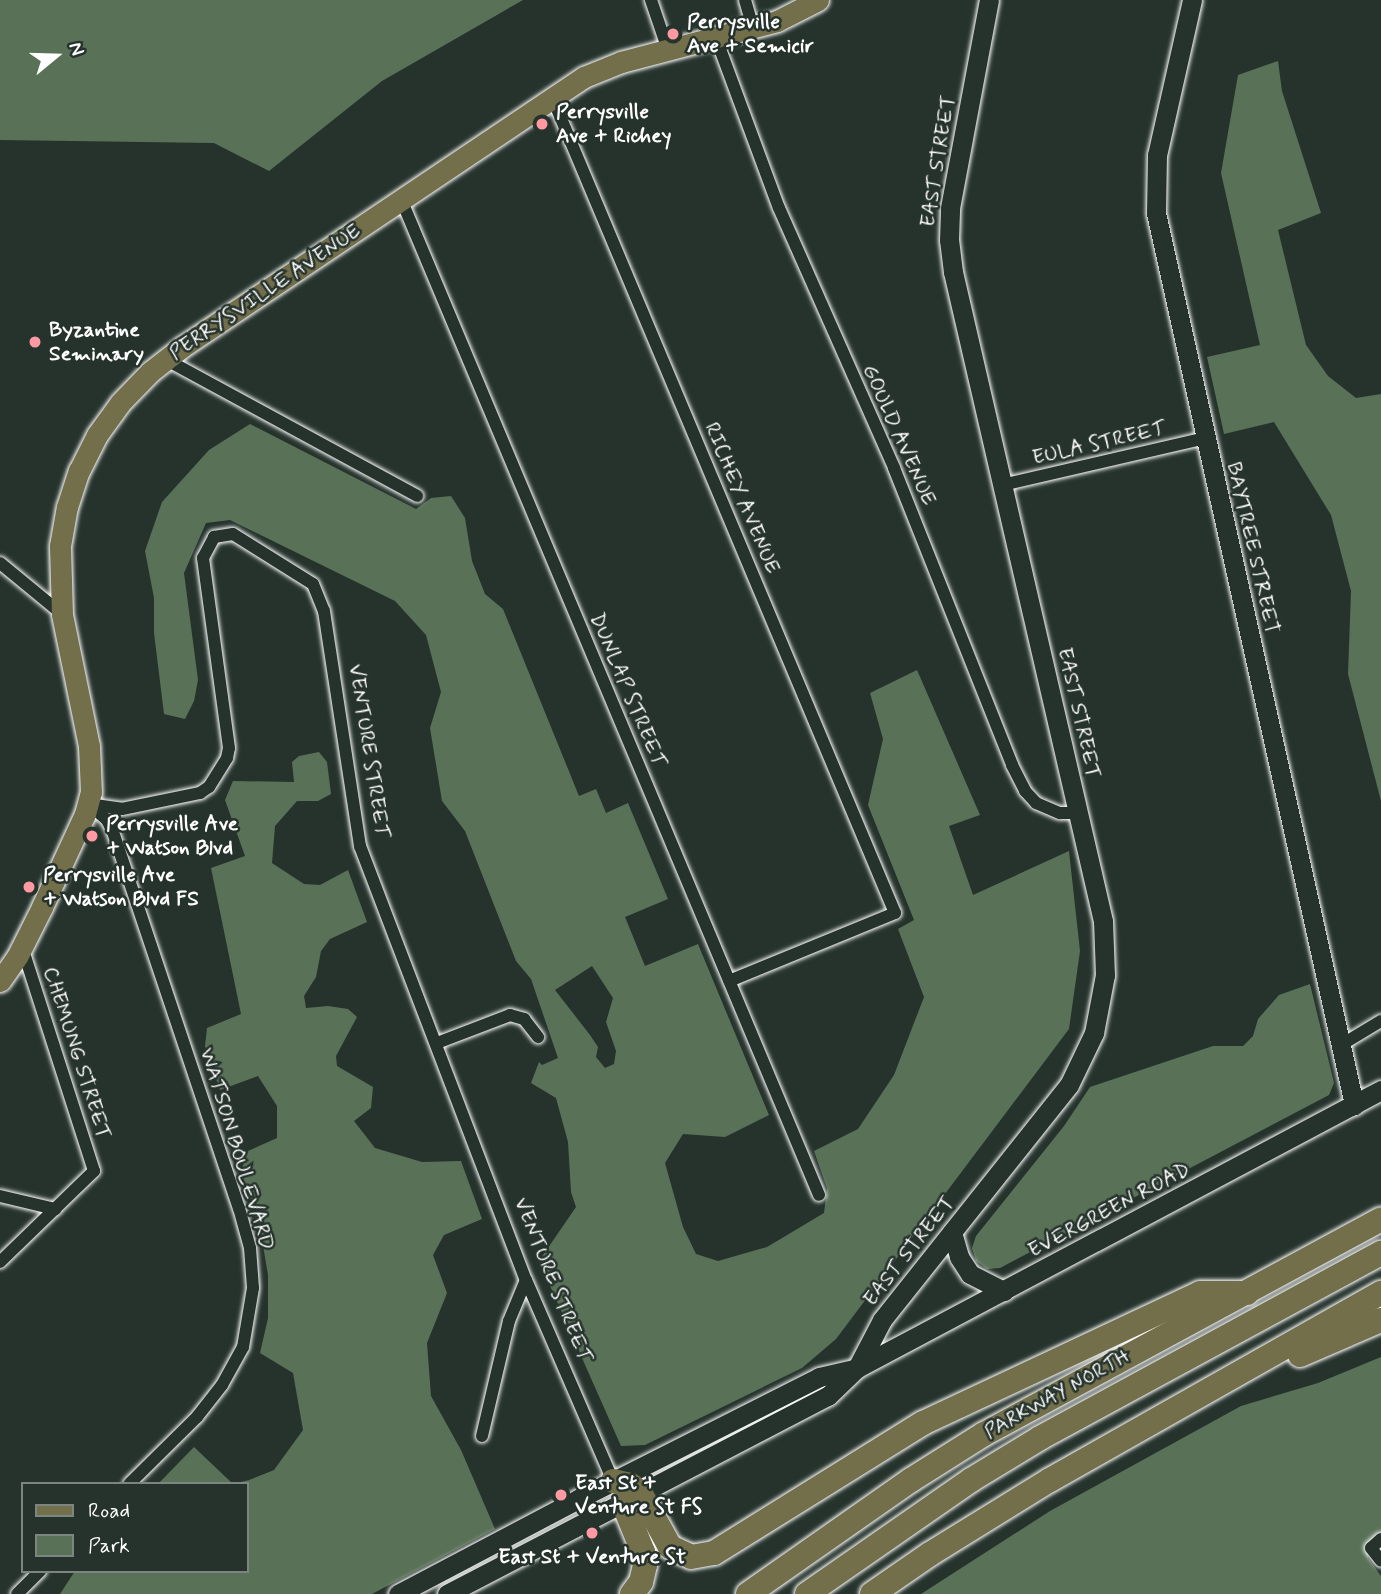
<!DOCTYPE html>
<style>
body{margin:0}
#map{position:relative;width:1381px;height:1594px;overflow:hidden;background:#26332d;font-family:Mynerve,sans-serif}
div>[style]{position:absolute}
.green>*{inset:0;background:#597257}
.roads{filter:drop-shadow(0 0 2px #fff) drop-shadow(0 0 2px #fff)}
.street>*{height:12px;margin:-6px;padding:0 6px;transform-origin:6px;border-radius:6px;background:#26332d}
.secondary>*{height:19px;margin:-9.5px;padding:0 9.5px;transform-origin:9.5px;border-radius:9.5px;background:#26332d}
.primary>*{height:21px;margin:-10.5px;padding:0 10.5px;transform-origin:10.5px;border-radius:10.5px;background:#726f4a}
.highway>*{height:24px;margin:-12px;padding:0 12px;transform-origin:12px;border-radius:12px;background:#726f4a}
.dots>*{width:19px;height:19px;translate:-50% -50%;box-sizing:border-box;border:4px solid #26332d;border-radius:50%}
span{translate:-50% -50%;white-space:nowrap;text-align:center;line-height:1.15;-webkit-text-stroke:5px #26332d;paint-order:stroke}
.poi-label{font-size:21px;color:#fff;font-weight:700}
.left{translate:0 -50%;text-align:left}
.street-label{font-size:21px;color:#fff}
.legend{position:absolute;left:21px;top:1482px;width:228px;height:91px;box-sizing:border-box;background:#26332d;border:2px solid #7d8581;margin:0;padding:9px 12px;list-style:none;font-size:21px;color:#fff}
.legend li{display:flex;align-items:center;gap:14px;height:35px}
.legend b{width:35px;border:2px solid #7d8581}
.north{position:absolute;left:21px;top:21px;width:70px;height:70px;-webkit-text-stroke:5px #26332d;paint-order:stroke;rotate:71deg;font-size:19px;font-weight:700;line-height:28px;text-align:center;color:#fff}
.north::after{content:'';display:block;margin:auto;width:24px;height:32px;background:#fff;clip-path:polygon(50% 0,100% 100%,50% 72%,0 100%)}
</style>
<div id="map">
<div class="green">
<div style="clip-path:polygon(0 0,523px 0,382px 81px,269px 171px,214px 143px,0 140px)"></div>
<div style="clip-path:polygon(1278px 61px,1282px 91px,1321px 213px,1278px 230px,1306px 345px,1328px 376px,1356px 398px,1381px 394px,1381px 801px,1348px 674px,1351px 591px,1331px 515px,1274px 422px,1224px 434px,1207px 357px,1260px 345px,1221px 173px,1238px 75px)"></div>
<div style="clip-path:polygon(evenodd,250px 424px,416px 509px,431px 498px,451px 496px,465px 518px,472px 561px,485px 594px,503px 609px,579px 796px,596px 789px,606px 813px,628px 803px,668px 899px,625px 917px,645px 966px,698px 944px,769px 1115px,725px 1137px,683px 1134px,665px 1163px,683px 1227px,696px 1254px,718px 1261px,767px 1247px,824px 1213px,827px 1188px,814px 1151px,858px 1129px,894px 1075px,924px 997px,898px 929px,914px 920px,868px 805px,883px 739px,870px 693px,917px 670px,980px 815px,949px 826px,973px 895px,1069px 851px,1080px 951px,1069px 1029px,836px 1339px,802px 1368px,645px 1445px,621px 1446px,539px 1261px,576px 1207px,571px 1192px,568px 1142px,556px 1098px,531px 1083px,539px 1062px,542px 1065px,558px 1058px,531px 979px,516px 961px,465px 831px,442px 801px,430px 728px,441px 692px,426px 635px,395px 601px,230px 520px,206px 523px,184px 573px,198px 680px,194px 701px,185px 719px,164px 714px,154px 633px,154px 598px,145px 551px,162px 502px,209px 450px,250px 424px,592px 966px,613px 998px,606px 1022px,616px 1051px,614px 1064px,605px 1068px,596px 1057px,598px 1047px,590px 1035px,555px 990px,592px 966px)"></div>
<div style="clip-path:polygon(319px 752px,327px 762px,331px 794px,318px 801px,297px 801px,275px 826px,272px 863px,304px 884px,320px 885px,348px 870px,367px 922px,330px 939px,321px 951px,316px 977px,304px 996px,306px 1008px,328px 1006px,348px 1009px,357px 1017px,336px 1056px,337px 1066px,373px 1087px,371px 1108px,354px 1121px,375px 1148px,422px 1162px,461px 1161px,482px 1219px,444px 1235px,433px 1255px,447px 1293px,427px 1343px,431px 1396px,461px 1450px,495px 1529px,372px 1594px,60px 1594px,75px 1571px,247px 1571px,247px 1484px,158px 1484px,194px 1447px,233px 1484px,249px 1480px,274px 1470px,303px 1430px,293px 1373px,260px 1353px,268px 1318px,268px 1275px,261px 1234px,241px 1171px,248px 1151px,277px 1138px,277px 1106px,258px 1076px,220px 1090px,205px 1046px,207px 1028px,241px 1014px,211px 868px,245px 856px,225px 800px,233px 781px,294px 782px,292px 762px,299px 756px)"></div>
<div style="clip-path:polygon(1310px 984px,1334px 1083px,1329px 1095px,1000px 1268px,987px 1269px,976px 1261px,972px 1248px,976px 1236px,1064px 1126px,1090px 1087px,1213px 1046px,1243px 1046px,1253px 1036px,1258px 1019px,1279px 995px)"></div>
<div style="clip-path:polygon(1381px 1357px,1381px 1536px,1371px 1544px,1368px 1558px,1381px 1576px,1381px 1594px,921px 1594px,1050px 1511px,1241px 1406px,1318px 1383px)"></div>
</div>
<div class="roads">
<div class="street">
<div style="left:651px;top:0;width:53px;rotate:71.2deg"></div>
<div style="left:745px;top:0;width:29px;rotate:74deg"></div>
<div style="left:716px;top:38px;width:181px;rotate:69.7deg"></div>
<div style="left:779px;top:208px;width:284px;rotate:66.1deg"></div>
<div style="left:894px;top:468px;width:320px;rotate:68.3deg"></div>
<div style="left:1012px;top:765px;width:29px;rotate:63deg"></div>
<div style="left:1025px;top:791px;width:16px;rotate:47deg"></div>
<div style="left:1036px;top:803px;width:26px;rotate:23deg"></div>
<div style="left:1060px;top:813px;width:19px"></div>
<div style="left:552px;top:97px;width:885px;rotate:67.2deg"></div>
<div style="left:895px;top:913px;width:179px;rotate:157.7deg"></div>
<div style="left:401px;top:199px;width:1080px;rotate:67.23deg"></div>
<div style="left:165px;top:359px;width:287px;rotate:28.5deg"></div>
<div style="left:1002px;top:485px;width:208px;rotate:-13deg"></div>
<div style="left:0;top:563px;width:80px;rotate:39.4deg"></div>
<div style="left:88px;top:804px;width:34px;rotate:8deg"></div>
<div style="left:122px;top:809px;width:80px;rotate:-11.6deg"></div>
<div style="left:200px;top:793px;width:11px;rotate:-34deg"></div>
<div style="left:209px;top:787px;width:34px;rotate:-58deg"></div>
<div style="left:227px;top:758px;width:10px;rotate:-79deg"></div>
<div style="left:229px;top:748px;width:192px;rotate:-97.8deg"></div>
<div style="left:203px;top:558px;width:24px;rotate:-62deg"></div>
<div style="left:214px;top:537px;width:19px;rotate:-9deg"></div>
<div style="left:233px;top:534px;width:94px;rotate:32deg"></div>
<div style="left:313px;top:584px;width:29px;rotate:68deg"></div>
<div style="left:324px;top:611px;width:238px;rotate:81.3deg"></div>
<div style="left:360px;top:846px;width:465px;rotate:69.1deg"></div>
<div style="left:526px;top:1280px;width:219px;rotate:66.6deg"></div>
<div style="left:91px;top:806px;width:21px;rotate:41deg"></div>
<div style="left:107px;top:820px;width:13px;rotate:63deg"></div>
<div style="left:113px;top:832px;width:397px;rotate:71.5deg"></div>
<div style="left:239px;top:1208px;width:41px;rotate:74.6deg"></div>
<div style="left:250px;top:1248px;width:40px;rotate:85.7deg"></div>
<div style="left:253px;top:1288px;width:60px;rotate:99.6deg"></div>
<div style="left:243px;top:1347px;width:43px;rotate:118.9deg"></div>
<div style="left:222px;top:1385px;width:41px;rotate:128deg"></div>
<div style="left:197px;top:1417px;width:95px;rotate:135.4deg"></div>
<div style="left:437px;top:1043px;width:78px;rotate:-21deg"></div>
<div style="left:510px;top:1015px;width:15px;rotate:16deg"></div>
<div style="left:524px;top:1019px;width:23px;rotate:52deg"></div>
<div style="left:1341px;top:1045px;width:47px;rotate:-31deg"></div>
<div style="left:0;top:1196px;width:57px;rotate:13.3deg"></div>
<div style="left:0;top:1262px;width:131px;rotate:-44.1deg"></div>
<div style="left:94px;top:1171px;width:235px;rotate:-107.8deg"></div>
<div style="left:482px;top:1436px;width:118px;rotate:-76.8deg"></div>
<div style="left:509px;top:1321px;width:44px;rotate:-67.5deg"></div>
<div style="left:1381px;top:1539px;width:13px;rotate:138deg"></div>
<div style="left:1371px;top:1548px;width:16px;rotate:52deg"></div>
<div style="left:17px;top:1594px;width:33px;rotate:-45deg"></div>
</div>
<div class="secondary">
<div style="left:1192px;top:0;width:159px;rotate:102.7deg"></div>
<div style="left:1157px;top:155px;width:58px;rotate:91deg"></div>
<div style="left:1156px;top:213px;width:914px;rotate:77.48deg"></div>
<div style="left:952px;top:1232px;width:26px;rotate:74deg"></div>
<div style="left:959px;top:1257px;width:20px;rotate:57deg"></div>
<div style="left:970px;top:1274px;width:38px;rotate:27deg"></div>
<div style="left:398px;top:1594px;width:204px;rotate:-27.8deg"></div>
<div style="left:578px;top:1499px;width:270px;rotate:-26.8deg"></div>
<div style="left:819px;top:1377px;width:39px;rotate:-13deg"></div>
<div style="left:857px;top:1368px;width:593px;rotate:-27.95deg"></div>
<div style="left:447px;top:1594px;width:429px;rotate:-27.5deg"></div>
<div style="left:828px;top:1396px;width:40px;rotate:-44deg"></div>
<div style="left:857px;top:1368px;width:54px;rotate:-62.5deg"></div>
<div style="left:882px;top:1320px;width:300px;rotate:-51.5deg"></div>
<div style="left:1069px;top:1085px;width:58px;rotate:-64.3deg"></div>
<div style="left:1094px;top:1033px;width:59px;rotate:-79.3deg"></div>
<div style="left:1105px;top:975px;width:54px;rotate:-92.1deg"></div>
<div style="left:1103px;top:921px;width:666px;rotate:-103.01deg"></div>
<div style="left:953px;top:272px;width:32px;rotate:-97deg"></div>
<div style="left:949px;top:240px;width:32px;rotate:-88deg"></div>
<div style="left:950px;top:208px;width:212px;rotate:-79.4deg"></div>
</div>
<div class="primary">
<div style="left:0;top:981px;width:29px;rotate:-55deg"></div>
<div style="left:17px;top:957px;width:56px;rotate:-63.4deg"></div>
<div style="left:42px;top:907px;width:102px;rotate:-65.2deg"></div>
<div style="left:85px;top:814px;width:23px;rotate:-75deg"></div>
<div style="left:91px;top:792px;width:46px;rotate:-92.5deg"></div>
<div style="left:89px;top:746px;width:135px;rotate:-101.6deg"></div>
<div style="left:62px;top:614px;width:68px;rotate:-91.7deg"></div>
<div style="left:60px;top:546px;width:40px;rotate:-80deg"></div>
<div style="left:67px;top:507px;width:38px;rotate:-72deg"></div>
<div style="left:79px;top:471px;width:40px;rotate:-63.4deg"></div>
<div style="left:97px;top:435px;width:39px;rotate:-54deg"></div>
<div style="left:120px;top:403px;width:43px;rotate:-45.9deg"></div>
<div style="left:150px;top:372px;width:41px;rotate:-38deg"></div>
<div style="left:182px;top:347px;width:484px;rotate:-33.9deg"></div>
<div style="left:584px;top:77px;width:40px;rotate:-22deg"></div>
<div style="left:621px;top:62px;width:161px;rotate:-14.7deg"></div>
<div style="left:777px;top:21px;width:46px;rotate:-27.1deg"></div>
</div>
<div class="highway">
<div style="left:1300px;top:1355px;width:88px;rotate:-23.4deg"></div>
<div style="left:613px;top:1481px;width:18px;rotate:13deg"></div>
<div style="left:631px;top:1485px;width:13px;rotate:42deg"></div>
<div style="left:641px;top:1494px;width:60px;rotate:61.3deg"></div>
<div style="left:670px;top:1547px;width:23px;rotate:25deg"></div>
<div style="left:691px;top:1557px;width:23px;rotate:-10deg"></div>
<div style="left:714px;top:1553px;width:246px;rotate:-31.9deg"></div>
<div style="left:923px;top:1423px;width:306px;rotate:-25.1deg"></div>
<div style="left:1200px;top:1293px;width:47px"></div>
<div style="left:623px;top:1503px;width:53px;rotate:67.8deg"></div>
<div style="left:643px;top:1552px;width:13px;rotate:81deg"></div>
<div style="left:645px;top:1565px;width:17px;rotate:103deg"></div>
<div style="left:641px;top:1582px;width:15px;rotate:127deg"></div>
<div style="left:748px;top:1594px;width:199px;rotate:-35deg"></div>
<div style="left:911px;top:1480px;width:86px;rotate:-32.2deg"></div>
<div style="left:984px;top:1434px;width:451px;rotate:-28.4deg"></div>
<div style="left:807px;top:1594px;width:200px;rotate:-34.8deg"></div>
<div style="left:971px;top:1480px;width:81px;rotate:-31.3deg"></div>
<div style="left:1040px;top:1438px;width:388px;rotate:-28.5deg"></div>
<div style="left:872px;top:1594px;width:70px;rotate:-34.6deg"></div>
<div style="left:930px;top:1554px;width:141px;rotate:-31.7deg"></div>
<div style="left:1050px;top:1480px;width:380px;rotate:-29.5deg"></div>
</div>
</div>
<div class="dots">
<div style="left:673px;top:34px;background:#ff9aa2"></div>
<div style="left:542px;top:124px;background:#ff9aa2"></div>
<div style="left:35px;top:342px;background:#ff9aa2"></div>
<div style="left:92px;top:836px;background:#ff9aa2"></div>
<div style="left:29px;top:887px;background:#ff9aa2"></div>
<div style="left:561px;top:1495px;background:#ff9aa2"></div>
<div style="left:592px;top:1533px;background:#ff9aa2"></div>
</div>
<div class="poi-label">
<span class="left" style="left:687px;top:34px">Perrysville<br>Ave + Semicir</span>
<span class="left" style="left:556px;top:124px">Perrysville<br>Ave + Richey</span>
<span class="left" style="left:49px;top:342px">Byzantine<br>Seminary</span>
<span class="left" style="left:106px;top:836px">Perrysville Ave<br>+ Watson Blvd</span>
<span class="left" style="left:43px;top:887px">Perrysville Ave<br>+ Watson Blvd FS</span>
<span class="left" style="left:575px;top:1495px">East St +<br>Venture St FS</span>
<span style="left:592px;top:1557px">East St + Venture St</span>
</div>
<div class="street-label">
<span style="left:938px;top:161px;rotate:-81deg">EAST STREET</span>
<span style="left:265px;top:292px;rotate:-34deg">PERRYSVILLE AVENUE</span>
<span style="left:899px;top:435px;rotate:66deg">GOULD AVENUE</span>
<span style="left:1099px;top:443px;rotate:-13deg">EULA STREET</span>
<span style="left:742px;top:498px;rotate:67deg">RICHEY AVENUE</span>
<span style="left:1253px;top:548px;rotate:77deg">BAYTREE STREET</span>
<span style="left:628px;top:690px;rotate:67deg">DUNLAP STREET</span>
<span style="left:1079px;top:713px;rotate:77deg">EAST STREET</span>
<span style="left:369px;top:751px;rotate:81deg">VENTURE STREET</span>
<span style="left:77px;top:1053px;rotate:72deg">CHEMUNG STREET</span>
<span style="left:237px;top:1149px;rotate:73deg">WATSON BOULEVARD</span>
<span style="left:1109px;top:1210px;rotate:-28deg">EVERGREEN ROAD</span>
<span style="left:909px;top:1251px;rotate:-52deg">EAST STREET</span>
<span style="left:553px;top:1280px;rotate:68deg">VENTURE STREET</span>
<span style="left:1057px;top:1394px;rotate:-29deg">PARKWAY NORTH</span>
</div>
<ul class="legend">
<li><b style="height:9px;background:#726f4a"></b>Road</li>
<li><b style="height:19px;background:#597257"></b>Park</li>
</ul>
<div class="north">N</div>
</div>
